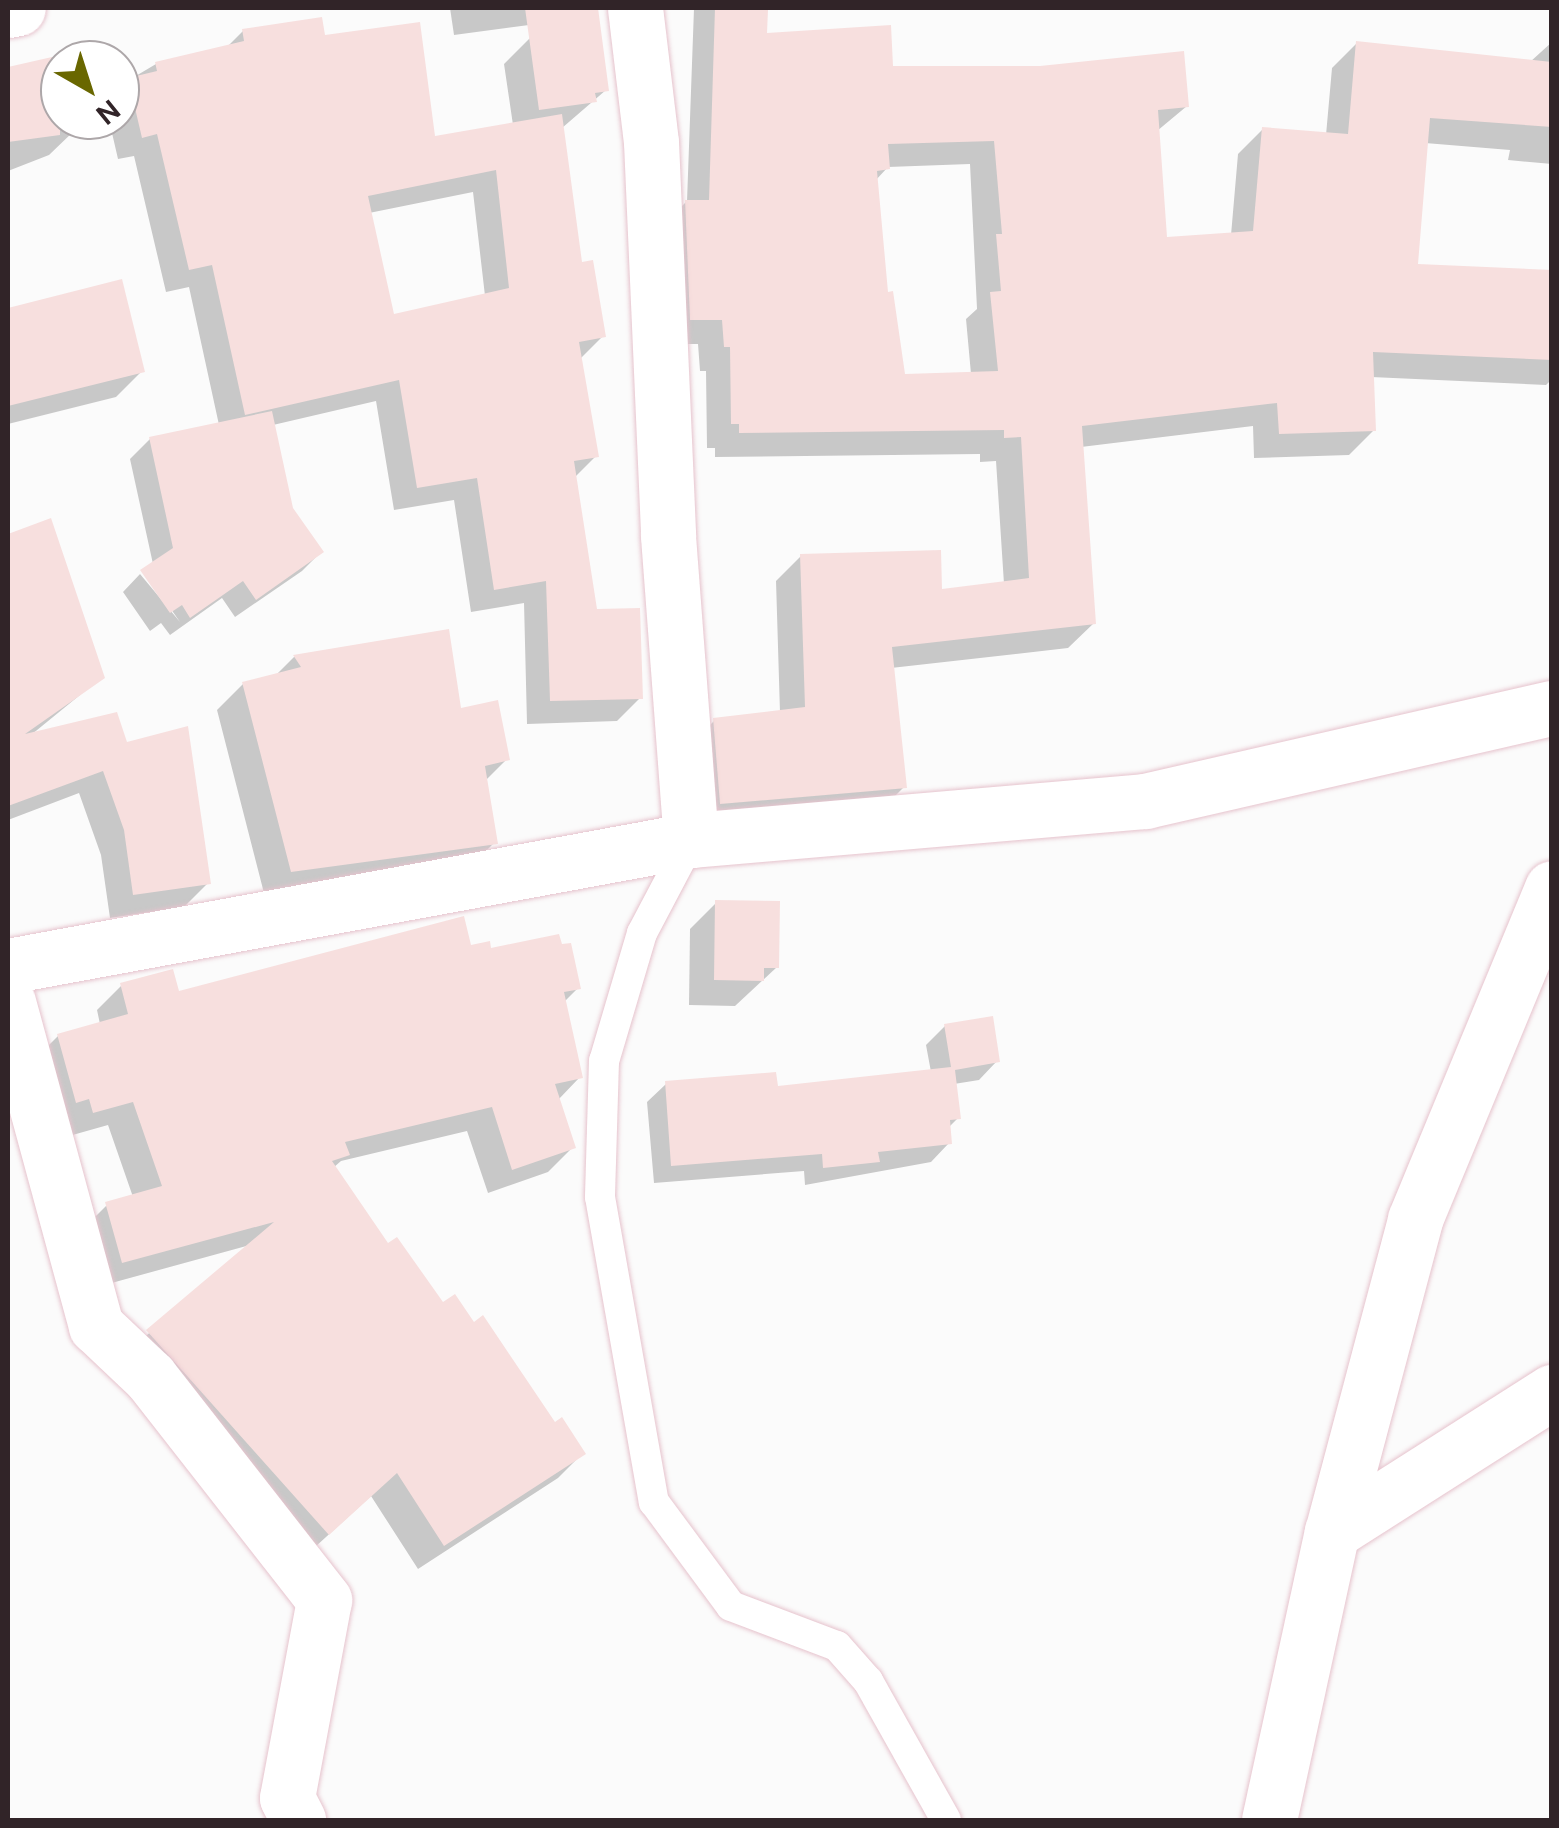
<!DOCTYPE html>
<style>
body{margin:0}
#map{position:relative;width:1559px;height:1828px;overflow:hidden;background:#fbfbfb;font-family:"DM Sans",sans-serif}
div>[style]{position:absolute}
.shadow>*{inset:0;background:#0003}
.building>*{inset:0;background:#f7dfde}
.roads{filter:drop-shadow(0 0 2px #e6c3cd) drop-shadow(0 0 2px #e6c3cd)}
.lane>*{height:30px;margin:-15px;padding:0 15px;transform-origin:15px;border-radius:15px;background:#fff}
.street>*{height:55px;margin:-27.5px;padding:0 27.5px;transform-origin:27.5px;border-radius:27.5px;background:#fff}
span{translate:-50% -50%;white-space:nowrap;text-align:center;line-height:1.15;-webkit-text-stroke:8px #fff;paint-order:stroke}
.frame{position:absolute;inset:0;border:10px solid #312428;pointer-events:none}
.north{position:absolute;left:40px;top:40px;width:100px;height:100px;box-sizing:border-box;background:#fff;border:2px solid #ada7a9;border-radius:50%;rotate:141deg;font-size:28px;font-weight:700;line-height:40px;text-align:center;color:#312428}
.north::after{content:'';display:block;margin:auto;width:35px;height:45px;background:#696700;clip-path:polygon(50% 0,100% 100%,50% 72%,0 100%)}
</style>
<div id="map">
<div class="shadow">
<div style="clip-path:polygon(450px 8px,547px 8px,529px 25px,454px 35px)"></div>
<div style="clip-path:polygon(evenodd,694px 8px,765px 8px,765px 36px,891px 69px,1187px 106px,1157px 131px,1164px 240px,1231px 235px,1238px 154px,1263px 129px,1326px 135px,1332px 68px,1357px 43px,1530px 62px,1552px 42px,1552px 164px,1508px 160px,1510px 150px,1425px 143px,1415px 267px,1552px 273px,1552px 379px,1546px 385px,1371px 377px,1374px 430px,1349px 455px,1254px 458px,1253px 426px,1081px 447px,1094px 623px,1068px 648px,891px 668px,904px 787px,879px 812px,695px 827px,689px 746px,714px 721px,780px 713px,776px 581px,801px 556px,940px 591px,1004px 584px,996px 461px,980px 462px,980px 454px,715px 457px,715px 448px,707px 448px,706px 371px,700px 371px,698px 344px,666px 344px,661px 227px,687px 201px,694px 8px,970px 164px,977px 309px,966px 319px,971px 374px,903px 377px,886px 295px,875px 181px,888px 167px,970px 164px)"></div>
<div style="clip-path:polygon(evenodd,243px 31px,323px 38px,432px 139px,513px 125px,504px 64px,530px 38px,606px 90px,562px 128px,580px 265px,603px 336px,579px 360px,596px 456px,574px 478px,595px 611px,640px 698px,617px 721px,527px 724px,524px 603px,471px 612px,454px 500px,394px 510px,376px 401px,273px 425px,291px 509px,321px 552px,302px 571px,235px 617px,222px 598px,170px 635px,161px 623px,150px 631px,123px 592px,140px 574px,180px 622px,145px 572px,153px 564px,130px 459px,150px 439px,219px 425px,189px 287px,166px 292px,134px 156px,118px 159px,109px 120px,120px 120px,120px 89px,129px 80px,156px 64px,226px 48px,243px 31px,473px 192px,485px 296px,392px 317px,369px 213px,473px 192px)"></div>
<div style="clip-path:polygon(50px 60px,60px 67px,60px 120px,71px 120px,74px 131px,49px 155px,8px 171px,8px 69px)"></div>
<div style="clip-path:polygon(120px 282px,142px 371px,116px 397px,8px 424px,8px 311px)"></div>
<div style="clip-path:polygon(50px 521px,102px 677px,31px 735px,125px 745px,208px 883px,184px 907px,110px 918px,101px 855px,79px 793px,8px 820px,8px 536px)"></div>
<div style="clip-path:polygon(447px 632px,459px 711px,507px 759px,485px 781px,494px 843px,468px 869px,265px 897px,217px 710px,243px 684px,275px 676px,294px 657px)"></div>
<div style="clip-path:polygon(716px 903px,777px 967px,735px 1006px,689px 1005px,690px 929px)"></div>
<div style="clip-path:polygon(469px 948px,578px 988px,564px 1002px,580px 1077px,558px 1100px,573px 1147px,548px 1172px,488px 1193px,467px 1131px,341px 1161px,333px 1168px,388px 1246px,583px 1453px,558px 1478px,418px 1569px,371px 1496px,303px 1558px,123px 1356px,250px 1245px,97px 1287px,82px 1230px,107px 1205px,133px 1197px,108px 1125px,69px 1136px,33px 1061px,58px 1036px,100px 1024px,97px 1010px,122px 985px,178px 994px)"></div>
<div style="clip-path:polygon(945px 1026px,997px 1061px,979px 1080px,954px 1084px,958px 1118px,948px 1128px,949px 1143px,931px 1162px,805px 1185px,804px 1171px,654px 1183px,647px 1102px,666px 1084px,775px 1089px,931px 1072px,926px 1045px)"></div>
</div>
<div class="building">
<div style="clip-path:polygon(525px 8px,598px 8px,609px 91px,595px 93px,597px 102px,539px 110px)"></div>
<div style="clip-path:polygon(evenodd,715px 8px,768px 10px,767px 33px,891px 25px,893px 66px,1040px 66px,1184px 51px,1189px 107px,1158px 110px,1167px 237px,1253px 231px,1262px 127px,1348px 134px,1356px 41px,1552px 62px,1552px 127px,1430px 118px,1418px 264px,1552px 270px,1552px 360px,1373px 352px,1376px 431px,1279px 434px,1277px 403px,1082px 426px,1096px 624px,892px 647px,907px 788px,720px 804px,713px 718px,805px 707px,800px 554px,941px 550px,942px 589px,1029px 578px,1021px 437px,1004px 438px,1004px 430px,739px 433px,739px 424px,731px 424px,730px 347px,724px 347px,722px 320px,690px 320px,685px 200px,709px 200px,715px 8px,994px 141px,1002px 234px,996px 234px,1001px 291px,990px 292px,998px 371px,905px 374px,893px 291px,888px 292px,877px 171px,890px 169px,888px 144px,994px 141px)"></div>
<div style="clip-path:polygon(evenodd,322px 17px,325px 35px,420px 22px,435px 136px,562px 114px,582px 262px,593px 260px,606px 337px,579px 342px,599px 457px,574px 461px,597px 609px,640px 608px,643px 699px,550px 701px,546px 581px,494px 590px,477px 478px,417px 488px,399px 380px,245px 415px,212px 265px,189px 270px,157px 134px,142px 138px,128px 78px,157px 71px,155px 62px,244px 41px,242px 29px,322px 17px,496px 170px,509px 288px,394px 314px,368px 196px,496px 170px)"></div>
<div style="clip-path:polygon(52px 57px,60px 62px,60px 135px,8px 142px,8px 67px)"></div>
<div style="clip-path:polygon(122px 279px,145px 372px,8px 406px,8px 308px)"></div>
<div style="clip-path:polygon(272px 411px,293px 508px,324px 552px,256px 600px,243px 581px,190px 618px,182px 605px,170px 613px,140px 570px,173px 548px,149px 437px)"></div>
<div style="clip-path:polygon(51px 518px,105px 678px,25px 734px,117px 712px,127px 742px,188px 726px,211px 884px,133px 895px,124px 830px,103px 771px,8px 806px,8px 534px)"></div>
<div style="clip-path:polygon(449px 629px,461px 708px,498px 700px,510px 760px,485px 766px,498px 844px,291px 872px,242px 682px,301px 667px,293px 655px)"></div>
<div style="clip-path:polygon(715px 900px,780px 901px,779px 968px,764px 968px,764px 981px,714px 980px)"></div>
<div style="clip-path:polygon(464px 916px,471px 945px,490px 941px,491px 948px,559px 934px,562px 944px,571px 943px,581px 989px,564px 992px,583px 1078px,555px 1084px,576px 1148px,512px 1170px,492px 1107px,345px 1142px,350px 1155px,332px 1161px,388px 1243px,397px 1237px,443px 1302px,455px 1294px,474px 1322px,483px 1315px,555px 1422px,562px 1417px,586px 1454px,444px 1546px,397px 1473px,329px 1535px,146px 1330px,274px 1222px,122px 1263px,105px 1202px,162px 1186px,133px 1102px,93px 1113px,89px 1099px,76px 1103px,57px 1034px,128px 1014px,120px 983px,173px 969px,179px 991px)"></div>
<div style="clip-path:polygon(993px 1016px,1000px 1062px,955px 1070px,961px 1119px,950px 1120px,952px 1144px,878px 1152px,880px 1162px,823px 1168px,822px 1154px,671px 1166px,665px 1081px,776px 1072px,778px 1086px,951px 1067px,944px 1024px)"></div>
</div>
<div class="roads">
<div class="lane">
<div style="left:691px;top:840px;width:105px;rotate:117.8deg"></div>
<div style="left:642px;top:933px;width:134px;rotate:106.5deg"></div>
<div style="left:604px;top:1061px;width:136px;rotate:91.7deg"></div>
<div style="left:600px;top:1197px;width:310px;rotate:80deg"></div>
<div style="left:654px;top:1502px;width:129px;rotate:53.5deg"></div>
<div style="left:731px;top:1606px;width:113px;rotate:20.7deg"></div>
<div style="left:837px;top:1646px;width:47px;rotate:48.5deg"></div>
<div style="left:868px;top:1681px;width:159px;rotate:60.7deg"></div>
</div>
<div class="street">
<div style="left:635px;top:8px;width:135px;rotate:83.2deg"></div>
<div style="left:651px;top:142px;width:394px;rotate:87.5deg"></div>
<div style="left:668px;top:536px;width:305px;rotate:85.7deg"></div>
<div style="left:8px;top:10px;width:10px;rotate:-11deg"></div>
<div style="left:8px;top:966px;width:695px;rotate:-10.45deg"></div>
<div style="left:691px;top:840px;width:456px;rotate:-4.9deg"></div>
<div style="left:1145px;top:801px;width:417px;rotate:-12.9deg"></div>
<div style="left:8px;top:1002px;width:336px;rotate:74.8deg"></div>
<div style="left:96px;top:1326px;width:74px;rotate:43.4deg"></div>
<div style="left:150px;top:1377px;width:283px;rotate:52deg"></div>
<div style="left:324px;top:1600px;width:201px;rotate:100.6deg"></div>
<div style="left:287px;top:1798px;width:25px;rotate:63deg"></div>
<div style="left:1332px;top:1532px;width:261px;rotate:-32.5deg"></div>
<div style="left:1269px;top:1820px;width:295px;rotate:-77.7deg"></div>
<div style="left:1332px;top:1532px;width:324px;rotate:-75.1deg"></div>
<div style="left:1415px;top:1219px;width:358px;rotate:-67.5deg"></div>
</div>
</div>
<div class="frame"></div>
<div class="north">N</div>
</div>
